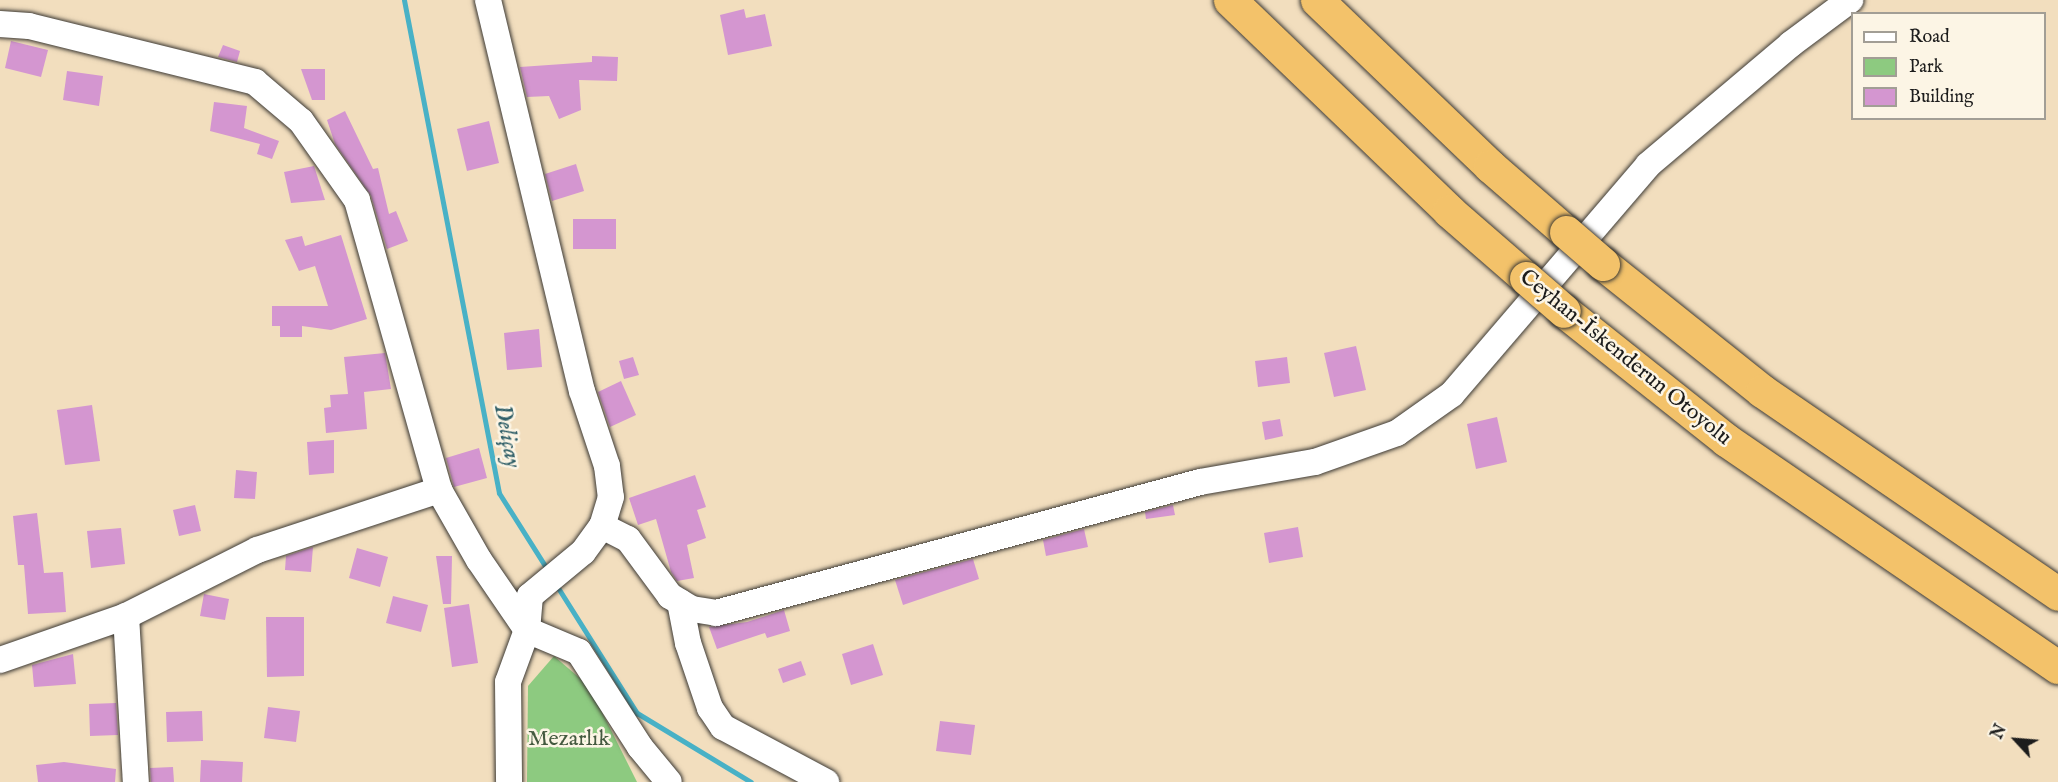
<!DOCTYPE html>
<meta charset="utf-8">
<style>
body{margin:0}
#map{position:relative;width:2058px;height:782px;overflow:hidden;background:#f2debe;font-family:"IM FELL English",serif}
div>[style]{position:absolute}
.green>*{inset:0;background:#8dca80}
.stream>*{height:5px;margin:-2.5px;padding:0 2.5px;transform-origin:2.5px;border-radius:2.5px;background:#48b1c6}
.building>*{inset:0;background:#d496d0}
.roads{filter:drop-shadow(0 0 2px #3c3934) drop-shadow(0 0 2px #3c3934)}
.minor>*{height:26px;margin:-13px;padding:0 13px;transform-origin:13px;border-radius:13px;background:#fff}
.highway>*{height:33px;margin:-16.5px;padding:0 16.5px;transform-origin:16.5px;border-radius:16.5px;background:#f3c26a}
.bridges{filter:drop-shadow(0 0 2px #3c3934) drop-shadow(0 0 2px #3c3934)}
.highway-bridge>*{height:33px;margin:-16.5px;padding:0 16.5px;transform-origin:16.5px;border-radius:16.5px;background:#f3c26a}
span{translate:-50% -50%;white-space:nowrap;text-align:center;line-height:1.15;-webkit-text-stroke:5px #fcf5e5;paint-order:stroke}
.street-label{font-size:22px;color:#1c1c1c}
.park-label{font-size:22px;color:#44593f}
.water-label{font-size:24px;color:#305f68;font-style:italic}
.legend{position:absolute;left:1851px;top:12px;width:195px;height:108px;box-sizing:border-box;background:#fcf5e5;border:2px solid #a29e95;margin:0;padding:8px 10px;list-style:none;font-size:18px;color:#1c1c1c}
.legend li{display:flex;align-items:center;gap:12px;height:30px}
.legend b{width:30px;border:2px solid #a29e95}
.north{position:absolute;left:1986px;top:710px;width:60px;height:60px;-webkit-text-stroke:4px #fcf5e5;paint-order:stroke;rotate:296deg;font-size:16px;font-weight:700;line-height:24px;text-align:center;color:#1c1c1c}
.north::after{content:'';display:block;margin:auto;width:21px;height:27px;background:#1c1c1c;clip-path:polygon(50% 0,100% 100%,50% 72%,0 100%)}
</style>
<div id="map">
<div class="green">
<div style="clip-path:polygon(554px 656px,589px 686px,637px 782px,527px 782px,528px 686px)"></div>
</div>
<div class="stream">
<div style="left:404px;top:0;width:502px;rotate:79.09deg"></div>
<div style="left:499px;top:493px;width:93px;rotate:57.7deg"></div>
<div style="left:555px;top:583px;width:154px;rotate:57.8deg"></div>
<div style="left:637px;top:713px;width:133px;rotate:31.2deg"></div>
</div>
<div class="building">
<div style="clip-path:polygon(744px 9px,746px 18px,765px 14px,772px 46px,728px 55px,720px 15px)"></div>
<div style="clip-path:polygon(11px 41px,48px 50px,41px 77px,5px 68px)"></div>
<div style="clip-path:polygon(223px 45px,240px 51px,237px 62px,218px 57px)"></div>
<div style="clip-path:polygon(592px 56px,618px 57px,617px 81px,579px 80px,581px 110px,559px 119px,549px 96px,527px 97px,520px 67px,592px 62px)"></div>
<div style="clip-path:polygon(301px 69px,325px 69px,325px 100px,312px 100px)"></div>
<div style="clip-path:polygon(67px 71px,103px 76px,99px 106px,63px 100px)"></div>
<div style="clip-path:polygon(214px 102px,247px 106px,244px 128px,279px 141px,272px 159px,257px 154px,260px 144px,210px 131px)"></div>
<div style="clip-path:polygon(345px 111px,373px 169px,378px 168px,389px 214px,396px 211px,408px 241px,387px 249px,371px 196px,335px 144px,327px 120px)"></div>
<div style="clip-path:polygon(489px 121px,499px 163px,467px 171px,457px 129px)"></div>
<div style="clip-path:polygon(576px 164px,584px 191px,552px 201px,545px 174px)"></div>
<div style="clip-path:polygon(314px 166px,325px 200px,291px 203px,284px 172px)"></div>
<div style="clip-path:polygon(573px 219px,616px 219px,616px 249px,573px 249px)"></div>
<div style="clip-path:polygon(341px 235px,367px 319px,331px 330px,302px 326px,302px 337px,280px 337px,280px 326px,272px 326px,272px 306px,328px 306px,315px 266px,299px 271px,285px 240px,302px 236px,305px 246px)"></div>
<div style="clip-path:polygon(539px 329px,542px 367px,507px 370px,504px 333px)"></div>
<div style="clip-path:polygon(1356px 346px,1366px 390px,1334px 397px,1324px 353px)"></div>
<div style="clip-path:polygon(385px 353px,391px 389px,364px 392px,367px 429px,326px 433px,324px 408px,331px 407px,330px 395px,348px 394px,344px 357px)"></div>
<div style="clip-path:polygon(633px 357px,639px 375px,624px 379px,619px 361px)"></div>
<div style="clip-path:polygon(1287px 357px,1290px 383px,1258px 387px,1255px 361px)"></div>
<div style="clip-path:polygon(621px 381px,636px 415px,610px 427px,598px 392px)"></div>
<div style="clip-path:polygon(92px 405px,100px 461px,65px 465px,57px 410px)"></div>
<div style="clip-path:polygon(1497px 417px,1507px 462px,1476px 469px,1467px 424px)"></div>
<div style="clip-path:polygon(1280px 419px,1283px 436px,1265px 440px,1262px 422px)"></div>
<div style="clip-path:polygon(334px 440px,334px 473px,309px 475px,307px 442px)"></div>
<div style="clip-path:polygon(479px 448px,487px 478px,454px 487px,446px 458px)"></div>
<div style="clip-path:polygon(236px 470px,257px 472px,255px 499px,234px 498px)"></div>
<div style="clip-path:polygon(695px 475px,706px 507px,697px 510px,706px 538px,687px 545px,694px 578px,677px 581px,671px 572px,656px 519px,638px 525px,629px 498px)"></div>
<div style="clip-path:polygon(195px 505px,201px 531px,179px 536px,173px 510px)"></div>
<div style="clip-path:polygon(1173px 505px,1175px 515px,1146px 519px,1145px 512px)"></div>
<div style="clip-path:polygon(37px 513px,44px 573px,63px 572px,66px 612px,28px 614px,24px 565px,18px 565px,13px 516px)"></div>
<div style="clip-path:polygon(1298px 527px,1303px 557px,1269px 563px,1264px 533px)"></div>
<div style="clip-path:polygon(121px 528px,125px 564px,91px 568px,87px 531px)"></div>
<div style="clip-path:polygon(1084px 529px,1088px 547px,1046px 556px,1043px 540px)"></div>
<div style="clip-path:polygon(313px 547px,311px 572px,285px 570px,286px 556px)"></div>
<div style="clip-path:polygon(357px 548px,388px 557px,380px 587px,349px 578px)"></div>
<div style="clip-path:polygon(436px 556px,452px 556px,451px 604px,443px 604px)"></div>
<div style="clip-path:polygon(973px 559px,979px 579px,903px 605px,895px 580px)"></div>
<div style="clip-path:polygon(204px 594px,229px 599px,225px 620px,200px 616px)"></div>
<div style="clip-path:polygon(393px 596px,428px 605px,421px 632px,386px 623px)"></div>
<div style="clip-path:polygon(469px 604px,478px 663px,452px 667px,444px 608px)"></div>
<div style="clip-path:polygon(784px 610px,790px 631px,767px 638px,765px 633px,717px 649px,709px 627px,747px 622px)"></div>
<div style="clip-path:polygon(266px 617px,304px 617px,304px 676px,267px 677px)"></div>
<div style="clip-path:polygon(873px 644px,883px 675px,851px 685px,842px 654px)"></div>
<div style="clip-path:polygon(73px 654px,76px 684px,34px 687px,32px 665px)"></div>
<div style="clip-path:polygon(801px 661px,806px 675px,783px 683px,778px 669px)"></div>
<div style="clip-path:polygon(116px 703px,118px 735px,90px 736px,89px 704px)"></div>
<div style="clip-path:polygon(268px 707px,300px 711px,296px 742px,264px 738px)"></div>
<div style="clip-path:polygon(202px 711px,203px 741px,167px 742px,166px 712px)"></div>
<div style="clip-path:polygon(940px 721px,975px 725px,971px 755px,936px 751px)"></div>
<div style="clip-path:polygon(201px 760px,243px 762px,242px 782px,200px 782px)"></div>
<div style="clip-path:polygon(64px 762px,116px 769px,115px 782px,38px 782px,36px 765px)"></div>
<div style="clip-path:polygon(173px 767px,174px 782px,151px 782px,150px 768px)"></div>
</div>
<div class="roads">
<div class="minor">
<div style="left:488px;top:0;width:402px;rotate:76.5deg"></div>
<div style="left:582px;top:391px;width:79px;rotate:71.6deg"></div>
<div style="left:607px;top:466px;width:31px;rotate:83deg"></div>
<div style="left:611px;top:497px;width:30px;rotate:107deg"></div>
<div style="left:602px;top:526px;width:32px;rotate:126deg"></div>
<div style="left:583px;top:552px;width:69px;rotate:140.3deg"></div>
<div style="left:530px;top:596px;width:34px;rotate:95deg"></div>
<div style="left:527px;top:630px;width:55px;rotate:110.1deg"></div>
<div style="left:508px;top:682px;width:100px;rotate:89.4deg"></div>
<div style="left:0;top:24px;width:29px;rotate:4deg"></div>
<div style="left:29px;top:26px;width:233px;rotate:13.9deg"></div>
<div style="left:255px;top:82px;width:60px;rotate:40.3deg"></div>
<div style="left:301px;top:121px;width:97px;rotate:54.7deg"></div>
<div style="left:357px;top:200px;width:301px;rotate:74.2deg"></div>
<div style="left:439px;top:490px;width:81px;rotate:60.3deg"></div>
<div style="left:479px;top:560px;width:85px;rotate:55.6deg"></div>
<div style="left:527px;top:630px;width:56px;rotate:22.9deg"></div>
<div style="left:579px;top:652px;width:113px;rotate:57.3deg"></div>
<div style="left:640px;top:747px;width:45px;rotate:50.4deg"></div>
<div style="left:602px;top:526px;width:29px;rotate:27deg"></div>
<div style="left:628px;top:539px;width:71px;rotate:53.6deg"></div>
<div style="left:670px;top:596px;width:26px;rotate:31deg"></div>
<div style="left:692px;top:609px;width:24px;rotate:9deg"></div>
<div style="left:716px;top:613px;width:501px;rotate:-15.14deg"></div>
<div style="left:1200px;top:482px;width:117px;rotate:-9.9deg"></div>
<div style="left:1315px;top:462px;width:87px;rotate:-19.5deg"></div>
<div style="left:1397px;top:433px;width:67px;rotate:-35.3deg"></div>
<div style="left:1452px;top:394px;width:301px;rotate:-49.4deg"></div>
<div style="left:1648px;top:165px;width:187px;rotate:-40.2deg"></div>
<div style="left:1791px;top:44px;width:74px;rotate:-36.7deg"></div>
<div style="left:680px;top:602px;width:42px;rotate:79deg"></div>
<div style="left:688px;top:643px;width:69px;rotate:71.3deg"></div>
<div style="left:710px;top:708px;width:23px;rotate:56deg"></div>
<div style="left:723px;top:727px;width:117px;rotate:28.1deg"></div>
<div style="left:126px;top:616px;width:166px;rotate:86.6deg"></div>
<div style="left:0;top:660px;width:133px;rotate:-19.2deg"></div>
<div style="left:126px;top:616px;width:147px;rotate:-26.7deg"></div>
<div style="left:257px;top:550px;width:192px;rotate:-18.2deg"></div>
</div>
<div class="highway">
<div style="left:1230px;top:0;width:304px;rotate:43.9deg"></div>
<div style="left:1449px;top:211px;width:102px;rotate:41deg"></div>
<div style="left:1317px;top:0;width:240px;rotate:43.8deg"></div>
<div style="left:1490px;top:166px;width:101px;rotate:41deg"></div>
<div style="left:1603px;top:264px;width:203px;rotate:38.6deg"></div>
<div style="left:1762px;top:391px;width:359px;rotate:34.4deg"></div>
<div style="left:1564px;top:311px;width:207px;rotate:38.5deg"></div>
<div style="left:1726px;top:440px;width:402px;rotate:34.4deg"></div>
</div>
</div>
<div class="bridges">
<div class="highway-bridge">
<div style="left:1566px;top:232px;width:49px;rotate:40.9deg"></div>
<div style="left:1526px;top:278px;width:50px;rotate:41deg"></div>
</div>
</div>
<div class="street-label">
<span style="left:1625px;top:358px;rotate:39deg">Ceyhan-İskenderun Otoyolu</span>
</div>
<div class="park-label">
<span style="left:569px;top:740px">Mezarlık</span>
</div>
<div class="water-label">
<span style="left:507px;top:436px;rotate:79deg">Deliçay</span>
</div>
<ul class="legend">
<li><b style="height:8px;background:#fff"></b>Road</li>
<li><b style="height:16px;background:#8dca80"></b>Park</li>
<li><b style="height:16px;background:#d496d0"></b>Building</li>
</ul>
<div class="north">N</div>
</div>
